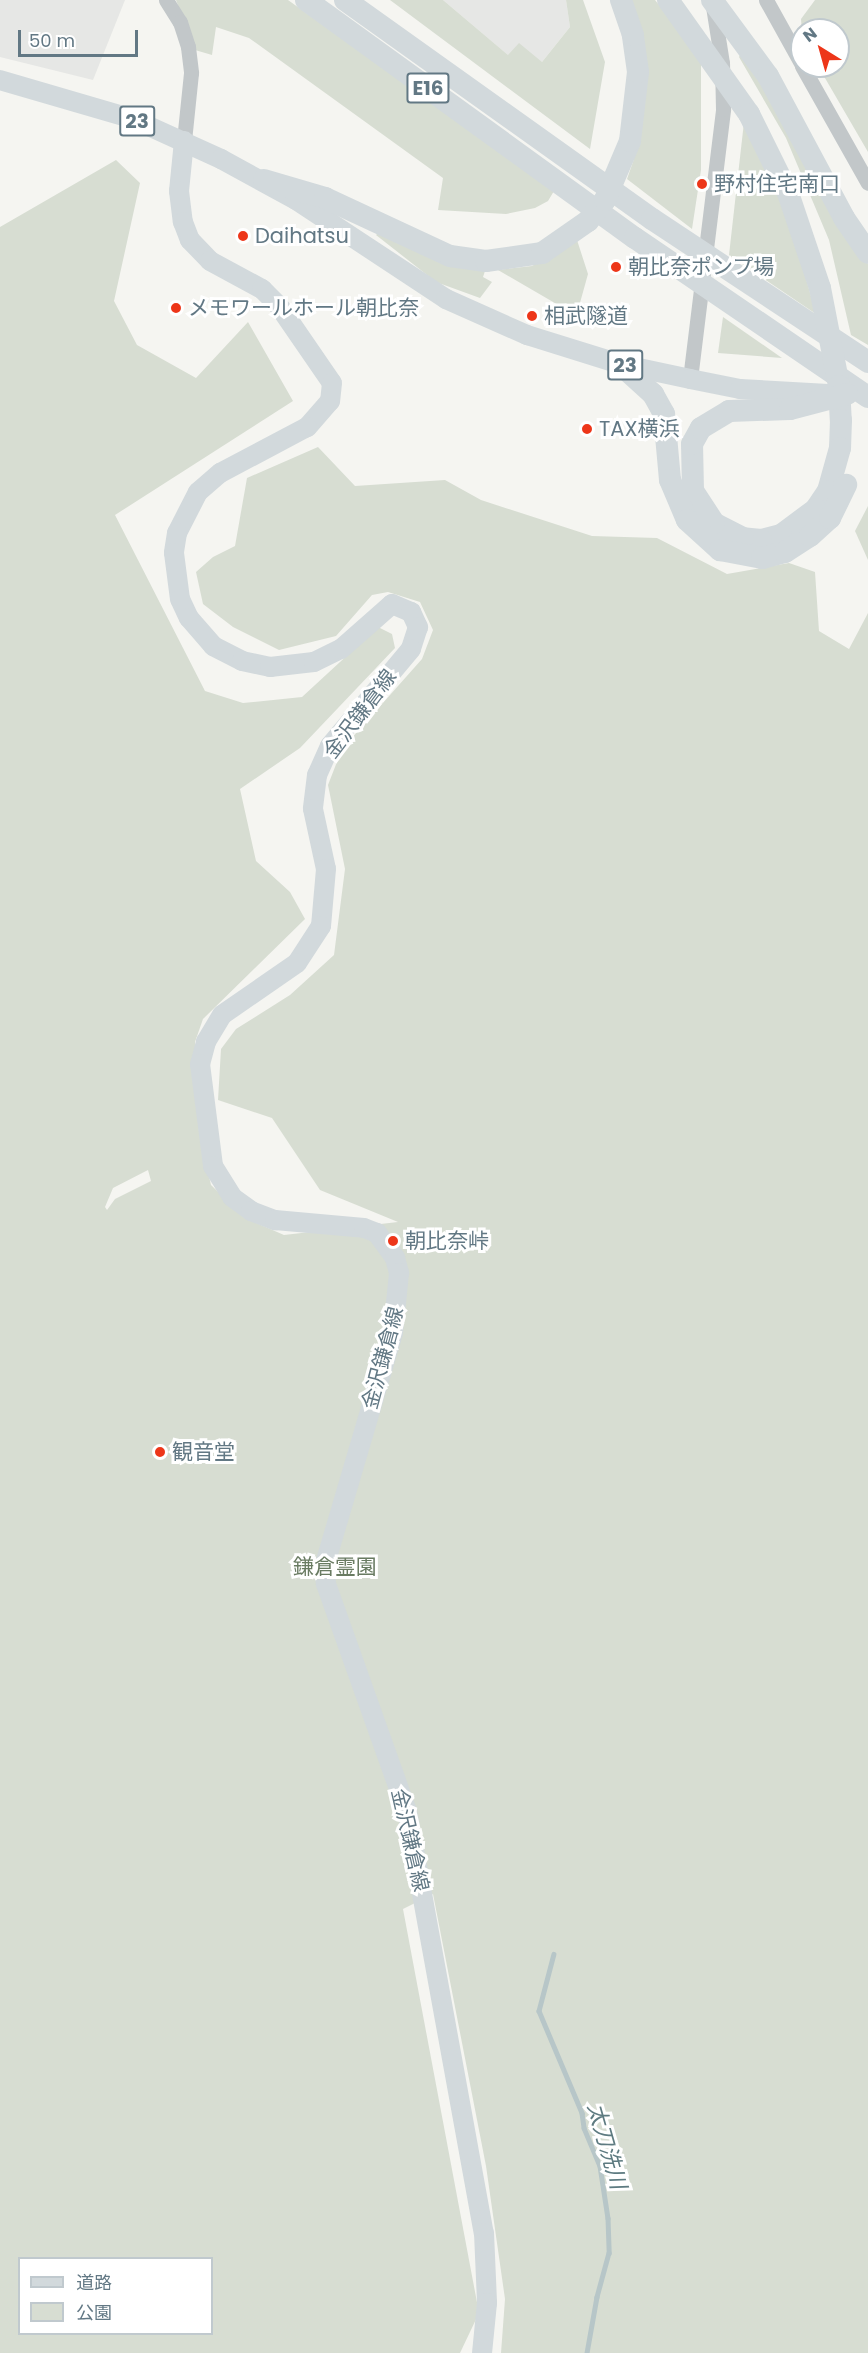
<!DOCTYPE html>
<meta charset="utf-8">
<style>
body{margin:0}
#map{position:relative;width:868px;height:2353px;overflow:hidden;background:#f5f5f1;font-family:Poppins,"Noto Sans JP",sans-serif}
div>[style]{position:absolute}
.built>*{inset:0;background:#e6e7e5}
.green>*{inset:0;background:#d7ddd2}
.stream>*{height:4.5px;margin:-2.25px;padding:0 2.25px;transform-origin:2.25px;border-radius:2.25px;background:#b7c6c8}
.minor>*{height:15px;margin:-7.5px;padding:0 7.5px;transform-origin:7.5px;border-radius:7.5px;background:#c2c7c9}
.major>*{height:20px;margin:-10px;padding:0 10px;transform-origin:10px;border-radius:10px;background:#d2d9dc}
.highway>*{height:22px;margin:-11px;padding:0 11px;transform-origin:11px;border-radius:11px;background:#d2d9dc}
.dots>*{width:16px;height:16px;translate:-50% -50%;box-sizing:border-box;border:3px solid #fff;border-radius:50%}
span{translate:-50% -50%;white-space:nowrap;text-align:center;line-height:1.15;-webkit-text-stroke:6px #fff;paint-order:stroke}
.shield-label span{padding:2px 4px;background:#fff;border:2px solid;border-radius:4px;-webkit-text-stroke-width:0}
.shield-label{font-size:20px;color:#627884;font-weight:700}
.poi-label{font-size:21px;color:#627884}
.left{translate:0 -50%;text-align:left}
.street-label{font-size:21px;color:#627884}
.park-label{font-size:21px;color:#697b62}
.water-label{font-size:22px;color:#5e7b81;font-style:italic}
.legend{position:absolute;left:18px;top:2257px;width:195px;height:78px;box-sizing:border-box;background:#fff;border:2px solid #c0c9ce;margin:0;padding:8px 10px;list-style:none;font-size:18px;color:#627884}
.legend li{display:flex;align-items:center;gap:12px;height:30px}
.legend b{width:30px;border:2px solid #c0c9ce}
.north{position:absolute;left:790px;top:18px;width:60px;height:60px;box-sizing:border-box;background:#fff;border:2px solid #c0c9ce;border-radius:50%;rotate:323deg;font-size:16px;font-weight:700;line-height:24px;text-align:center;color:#627884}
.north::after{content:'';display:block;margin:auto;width:21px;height:27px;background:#ed3619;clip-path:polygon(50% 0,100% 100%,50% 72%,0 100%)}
.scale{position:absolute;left:18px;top:30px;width:120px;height:27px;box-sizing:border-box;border:3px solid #627884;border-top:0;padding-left:8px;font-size:18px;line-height:21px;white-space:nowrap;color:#627884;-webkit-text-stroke:4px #fff;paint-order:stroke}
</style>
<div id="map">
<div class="built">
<div style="clip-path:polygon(0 0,125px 0,93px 80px,0 57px)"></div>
<div style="clip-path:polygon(443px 0,566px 0,570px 27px,542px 62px,509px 56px)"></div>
</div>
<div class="green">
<div style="clip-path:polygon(176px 0,288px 0,554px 191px,548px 201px,535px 208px,506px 214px,438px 210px,443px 178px,249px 38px,216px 27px,212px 55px,195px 50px)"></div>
<div style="clip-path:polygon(390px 0,443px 0,508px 55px,519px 43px,542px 62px,570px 27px,566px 0,583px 0,605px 62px,590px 149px)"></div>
<div style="clip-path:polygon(626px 0,655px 0,701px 57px,701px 170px,692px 229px,627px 179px,634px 159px)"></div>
<div style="clip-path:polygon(815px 0,868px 0,868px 152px,818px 66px,838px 66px,838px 30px,802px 30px,802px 33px,801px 19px)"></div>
<div style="clip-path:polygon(742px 51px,845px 234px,868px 264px,868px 345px,851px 335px,829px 240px,786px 138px,739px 57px)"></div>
<div style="clip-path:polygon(744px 122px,785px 204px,816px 314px,729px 255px)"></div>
<div style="clip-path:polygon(evenodd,116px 160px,140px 183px,114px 301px,137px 345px,196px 378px,248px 322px,293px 401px,115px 515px,205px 691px,243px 703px,302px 697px,378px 627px,392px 634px,395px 648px,300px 748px,240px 789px,256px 861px,290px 892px,305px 919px,203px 1019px,195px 1042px,199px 1132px,211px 1185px,245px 1218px,284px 1235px,398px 1222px,320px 1190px,272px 1118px,218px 1100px,221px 1049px,236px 1029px,290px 995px,334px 955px,345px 869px,328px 785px,342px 749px,422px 659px,433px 630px,420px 602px,388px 592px,372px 595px,336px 636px,279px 650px,233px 627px,203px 604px,196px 572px,213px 557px,235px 546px,247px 478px,318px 447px,355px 486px,445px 480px,481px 500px,592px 536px,657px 538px,727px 574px,789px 563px,815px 572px,819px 631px,849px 649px,868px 613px,868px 2353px,501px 2353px,505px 2299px,486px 2166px,433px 1894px,403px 1909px,479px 2313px,460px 2353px,0 2353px,0 227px,116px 160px,148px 1170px,151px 1181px,115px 1199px,107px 1210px,105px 1207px,113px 1188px,148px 1170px,116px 160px,20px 2258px,212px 2258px,212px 2334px,20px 2334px,20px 2258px)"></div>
<div style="clip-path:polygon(379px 232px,486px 268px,483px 277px,492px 282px,480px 298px,436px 282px,376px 235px)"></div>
<div style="clip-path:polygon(577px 240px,588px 274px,578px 310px,572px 313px,498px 270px,532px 266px)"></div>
<div style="clip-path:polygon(723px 317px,782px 358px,718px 353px)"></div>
<div style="clip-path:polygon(868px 506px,868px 560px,855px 531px)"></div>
</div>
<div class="stream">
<div style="left:554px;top:1954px;width:59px;rotate:104.7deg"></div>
<div style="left:539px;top:2011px;width:111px;rotate:67.1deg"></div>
<div style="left:582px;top:2113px;width:15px;rotate:82deg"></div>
<div style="left:584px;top:2128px;width:41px;rotate:67.2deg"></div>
<div style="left:600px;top:2166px;width:53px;rotate:81.3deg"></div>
<div style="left:608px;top:2218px;width:35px;rotate:88deg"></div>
<div style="left:609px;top:2253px;width:46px;rotate:105.3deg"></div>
<div style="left:597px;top:2297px;width:57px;rotate:100.1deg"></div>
</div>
<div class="minor">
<div style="left:166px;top:0;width:26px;rotate:58deg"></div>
<div style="left:180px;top:22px;width:26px;rotate:72deg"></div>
<div style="left:188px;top:47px;width:26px;rotate:83deg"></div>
<div style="left:191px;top:73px;width:68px;rotate:95.9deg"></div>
<div style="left:766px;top:0;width:74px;rotate:61deg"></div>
<div style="left:802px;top:66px;width:134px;rotate:60.6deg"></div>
<div style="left:690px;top:379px;width:272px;rotate:-83deg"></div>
<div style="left:723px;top:109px;width:46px;rotate:-91.2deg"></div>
<div style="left:722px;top:63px;width:58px;rotate:-99deg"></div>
</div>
<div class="major">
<div style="left:0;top:80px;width:139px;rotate:16.3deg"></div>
<div style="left:133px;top:119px;width:97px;rotate:24.4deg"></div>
<div style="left:221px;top:159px;width:85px;rotate:28.7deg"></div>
<div style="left:296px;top:200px;width:180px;rotate:33.4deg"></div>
<div style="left:446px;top:299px;width:89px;rotate:24deg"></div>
<div style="left:527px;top:335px;width:97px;rotate:17.3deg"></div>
<div style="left:620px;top:364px;width:72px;rotate:12.1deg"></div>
<div style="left:690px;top:379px;width:51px;rotate:11.3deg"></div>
<div style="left:740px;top:389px;width:88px;rotate:3.3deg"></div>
<div style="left:184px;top:141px;width:50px;rotate:95.7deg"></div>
<div style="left:179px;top:191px;width:31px;rotate:83deg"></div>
<div style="left:183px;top:222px;width:19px;rotate:69deg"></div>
<div style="left:190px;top:240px;width:29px;rotate:46deg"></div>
<div style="left:210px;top:261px;width:59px;rotate:28.3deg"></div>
<div style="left:262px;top:289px;width:24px;rotate:45deg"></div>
<div style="left:279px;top:306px;width:93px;rotate:55.5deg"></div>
<div style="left:332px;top:383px;width:18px;rotate:96deg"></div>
<div style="left:330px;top:401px;width:35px;rotate:131deg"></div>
<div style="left:307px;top:427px;width:98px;rotate:152.1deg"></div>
<div style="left:220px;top:473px;width:29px;rotate:139deg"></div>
<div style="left:198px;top:492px;width:46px;rotate:117.1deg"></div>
<div style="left:177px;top:533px;width:20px;rotate:99deg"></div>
<div style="left:174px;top:553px;width:46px;rotate:82.6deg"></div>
<div style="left:180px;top:599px;width:21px;rotate:65deg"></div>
<div style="left:189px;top:618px;width:37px;rotate:49deg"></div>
<div style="left:213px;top:646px;width:33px;rotate:27deg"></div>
<div style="left:242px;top:661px;width:29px;rotate:12deg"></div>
<div style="left:270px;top:667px;width:44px;rotate:-6.5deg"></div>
<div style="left:314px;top:662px;width:30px;rotate:-26deg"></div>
<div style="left:341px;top:649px;width:68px;rotate:-41.4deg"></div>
<div style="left:392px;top:604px;width:21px;rotate:23deg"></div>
<div style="left:411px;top:612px;width:17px;rotate:65deg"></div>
<div style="left:418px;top:627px;width:23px;rotate:108deg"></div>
<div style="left:411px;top:649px;width:126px;rotate:129.9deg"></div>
<div style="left:330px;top:746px;width:32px;rotate:114deg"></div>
<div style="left:317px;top:775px;width:34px;rotate:97deg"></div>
<div style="left:313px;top:809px;width:61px;rotate:77.8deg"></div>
<div style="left:326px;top:869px;width:57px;rotate:95deg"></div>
<div style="left:321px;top:926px;width:44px;rotate:123deg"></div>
<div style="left:297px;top:963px;width:91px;rotate:145.3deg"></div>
<div style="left:222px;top:1015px;width:31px;rotate:121deg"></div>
<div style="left:206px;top:1042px;width:23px;rotate:105deg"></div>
<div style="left:200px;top:1064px;width:103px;rotate:82.7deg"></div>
<div style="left:213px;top:1166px;width:36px;rotate:58deg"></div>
<div style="left:232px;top:1197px;width:24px;rotate:36deg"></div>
<div style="left:251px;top:1211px;width:26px;rotate:21deg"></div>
<div style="left:275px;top:1220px;width:89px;rotate:5.1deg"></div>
<div style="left:364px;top:1228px;width:14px;rotate:21deg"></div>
<div style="left:377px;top:1233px;width:31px;rotate:54deg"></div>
<div style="left:395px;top:1258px;width:16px;rotate:75deg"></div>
<div style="left:399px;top:1273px;width:60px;rotate:95.7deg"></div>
<div style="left:393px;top:1333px;width:245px;rotate:106.4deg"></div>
<div style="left:324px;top:1568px;width:16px;rotate:83deg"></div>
<div style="left:326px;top:1584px;width:241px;rotate:70.4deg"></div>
<div style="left:407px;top:1811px;width:429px;rotate:79.7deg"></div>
<div style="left:484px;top:2233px;width:70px;rotate:87.5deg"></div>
<div style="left:487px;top:2303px;width:50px;rotate:95.7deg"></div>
</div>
<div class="highway">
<div style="left:306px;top:0;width:406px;rotate:35.9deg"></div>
<div style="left:635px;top:238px;width:282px;rotate:34.3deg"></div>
<div style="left:345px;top:0;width:377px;rotate:35.5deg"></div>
<div style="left:652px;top:219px;width:259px;rotate:33.5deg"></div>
<div style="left:668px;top:0;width:140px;rotate:54.6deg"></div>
<div style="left:749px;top:114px;width:88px;rotate:63.7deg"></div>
<div style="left:788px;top:193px;width:100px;rotate:71.4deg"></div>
<div style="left:820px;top:288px;width:100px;rotate:79deg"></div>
<div style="left:839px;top:386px;width:34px;rotate:87deg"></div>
<div style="left:841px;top:420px;width:28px;rotate:92deg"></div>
<div style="left:840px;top:448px;width:45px;rotate:105.6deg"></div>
<div style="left:828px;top:491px;width:22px;rotate:124deg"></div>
<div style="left:816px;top:509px;width:44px;rotate:143.4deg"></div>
<div style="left:781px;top:535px;width:21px;rotate:166deg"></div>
<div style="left:761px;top:540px;width:18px;rotate:-174deg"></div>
<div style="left:743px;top:538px;width:33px;rotate:-153deg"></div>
<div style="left:714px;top:523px;width:38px;rotate:-123deg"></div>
<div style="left:693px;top:491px;width:47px;rotate:-91.2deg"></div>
<div style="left:692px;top:444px;width:18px;rotate:-61deg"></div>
<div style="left:701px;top:428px;width:33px;rotate:-31deg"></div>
<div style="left:729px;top:411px;width:61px;rotate:-1.9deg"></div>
<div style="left:790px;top:409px;width:59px;rotate:-14.7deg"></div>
<div style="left:712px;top:0;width:94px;rotate:53.6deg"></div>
<div style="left:768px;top:76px;width:161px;rotate:61.8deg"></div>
<div style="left:844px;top:218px;width:42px;rotate:55.6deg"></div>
<div style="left:264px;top:180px;width:64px;rotate:16.4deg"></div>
<div style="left:325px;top:198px;width:138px;rotate:24.9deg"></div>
<div style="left:450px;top:256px;width:36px;rotate:8deg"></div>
<div style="left:486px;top:261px;width:57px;rotate:-8.1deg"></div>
<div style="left:542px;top:253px;width:56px;rotate:-34.8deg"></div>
<div style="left:588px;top:221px;width:27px;rotate:-51deg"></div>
<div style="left:605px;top:200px;width:64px;rotate:-67deg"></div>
<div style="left:630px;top:141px;width:69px;rotate:-83.4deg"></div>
<div style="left:638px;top:72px;width:37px;rotate:-98deg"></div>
<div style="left:633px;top:35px;width:37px;rotate:-109deg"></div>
<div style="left:620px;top:364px;width:45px;rotate:42.3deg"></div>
<div style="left:653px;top:394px;width:23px;rotate:61deg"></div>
<div style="left:664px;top:414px;width:66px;rotate:84.8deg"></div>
<div style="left:670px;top:480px;width:43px;rotate:67deg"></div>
<div style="left:687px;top:520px;width:45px;rotate:42.3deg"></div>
<div style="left:720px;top:550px;width:43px;rotate:10.8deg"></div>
<div style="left:762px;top:558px;width:24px;rotate:-15deg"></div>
<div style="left:785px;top:552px;width:30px;rotate:-33deg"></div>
<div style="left:810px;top:536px;width:27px;rotate:-42deg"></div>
<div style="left:830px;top:518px;width:37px;rotate:-64deg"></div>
</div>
<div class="dots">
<div style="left:702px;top:184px;background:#ed3619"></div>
<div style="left:243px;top:236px;background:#ed3619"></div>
<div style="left:616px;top:267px;background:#ed3619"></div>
<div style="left:176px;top:308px;background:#ed3619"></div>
<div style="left:532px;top:316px;background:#ed3619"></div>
<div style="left:587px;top:429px;background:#ed3619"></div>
<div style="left:393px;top:1241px;background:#ed3619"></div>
<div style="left:160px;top:1452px;background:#ed3619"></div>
</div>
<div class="shield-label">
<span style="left:428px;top:88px">E16</span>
<span style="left:137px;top:121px">23</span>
<span style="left:625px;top:365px">23</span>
</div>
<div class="poi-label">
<span class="left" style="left:714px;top:184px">野村住宅南口</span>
<span class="left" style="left:255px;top:236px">Daihatsu</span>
<span class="left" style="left:628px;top:267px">朝比奈ポンプ場</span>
<span class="left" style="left:188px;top:308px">メモワールホール朝比奈</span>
<span class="left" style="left:544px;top:316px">相武隧道</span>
<span class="left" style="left:599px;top:429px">TAX横浜</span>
<span class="left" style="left:405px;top:1241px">朝比奈峠</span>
<span class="left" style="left:172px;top:1452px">観音堂</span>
</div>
<div class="street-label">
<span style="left:360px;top:714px;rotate:-53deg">金沢鎌倉線</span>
<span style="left:383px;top:1358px;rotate:-75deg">金沢鎌倉線</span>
<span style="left:410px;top:1840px;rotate:77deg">金沢鎌倉線</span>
</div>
<div class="park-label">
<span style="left:335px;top:1567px">鎌倉霊園</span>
</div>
<div class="water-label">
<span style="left:607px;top:2146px;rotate:74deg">太刀洗川</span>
</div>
<ul class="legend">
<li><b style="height:8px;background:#d2d9dc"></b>道路</li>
<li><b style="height:16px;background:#d7ddd2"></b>公園</li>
</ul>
<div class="north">N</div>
<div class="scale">50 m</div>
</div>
